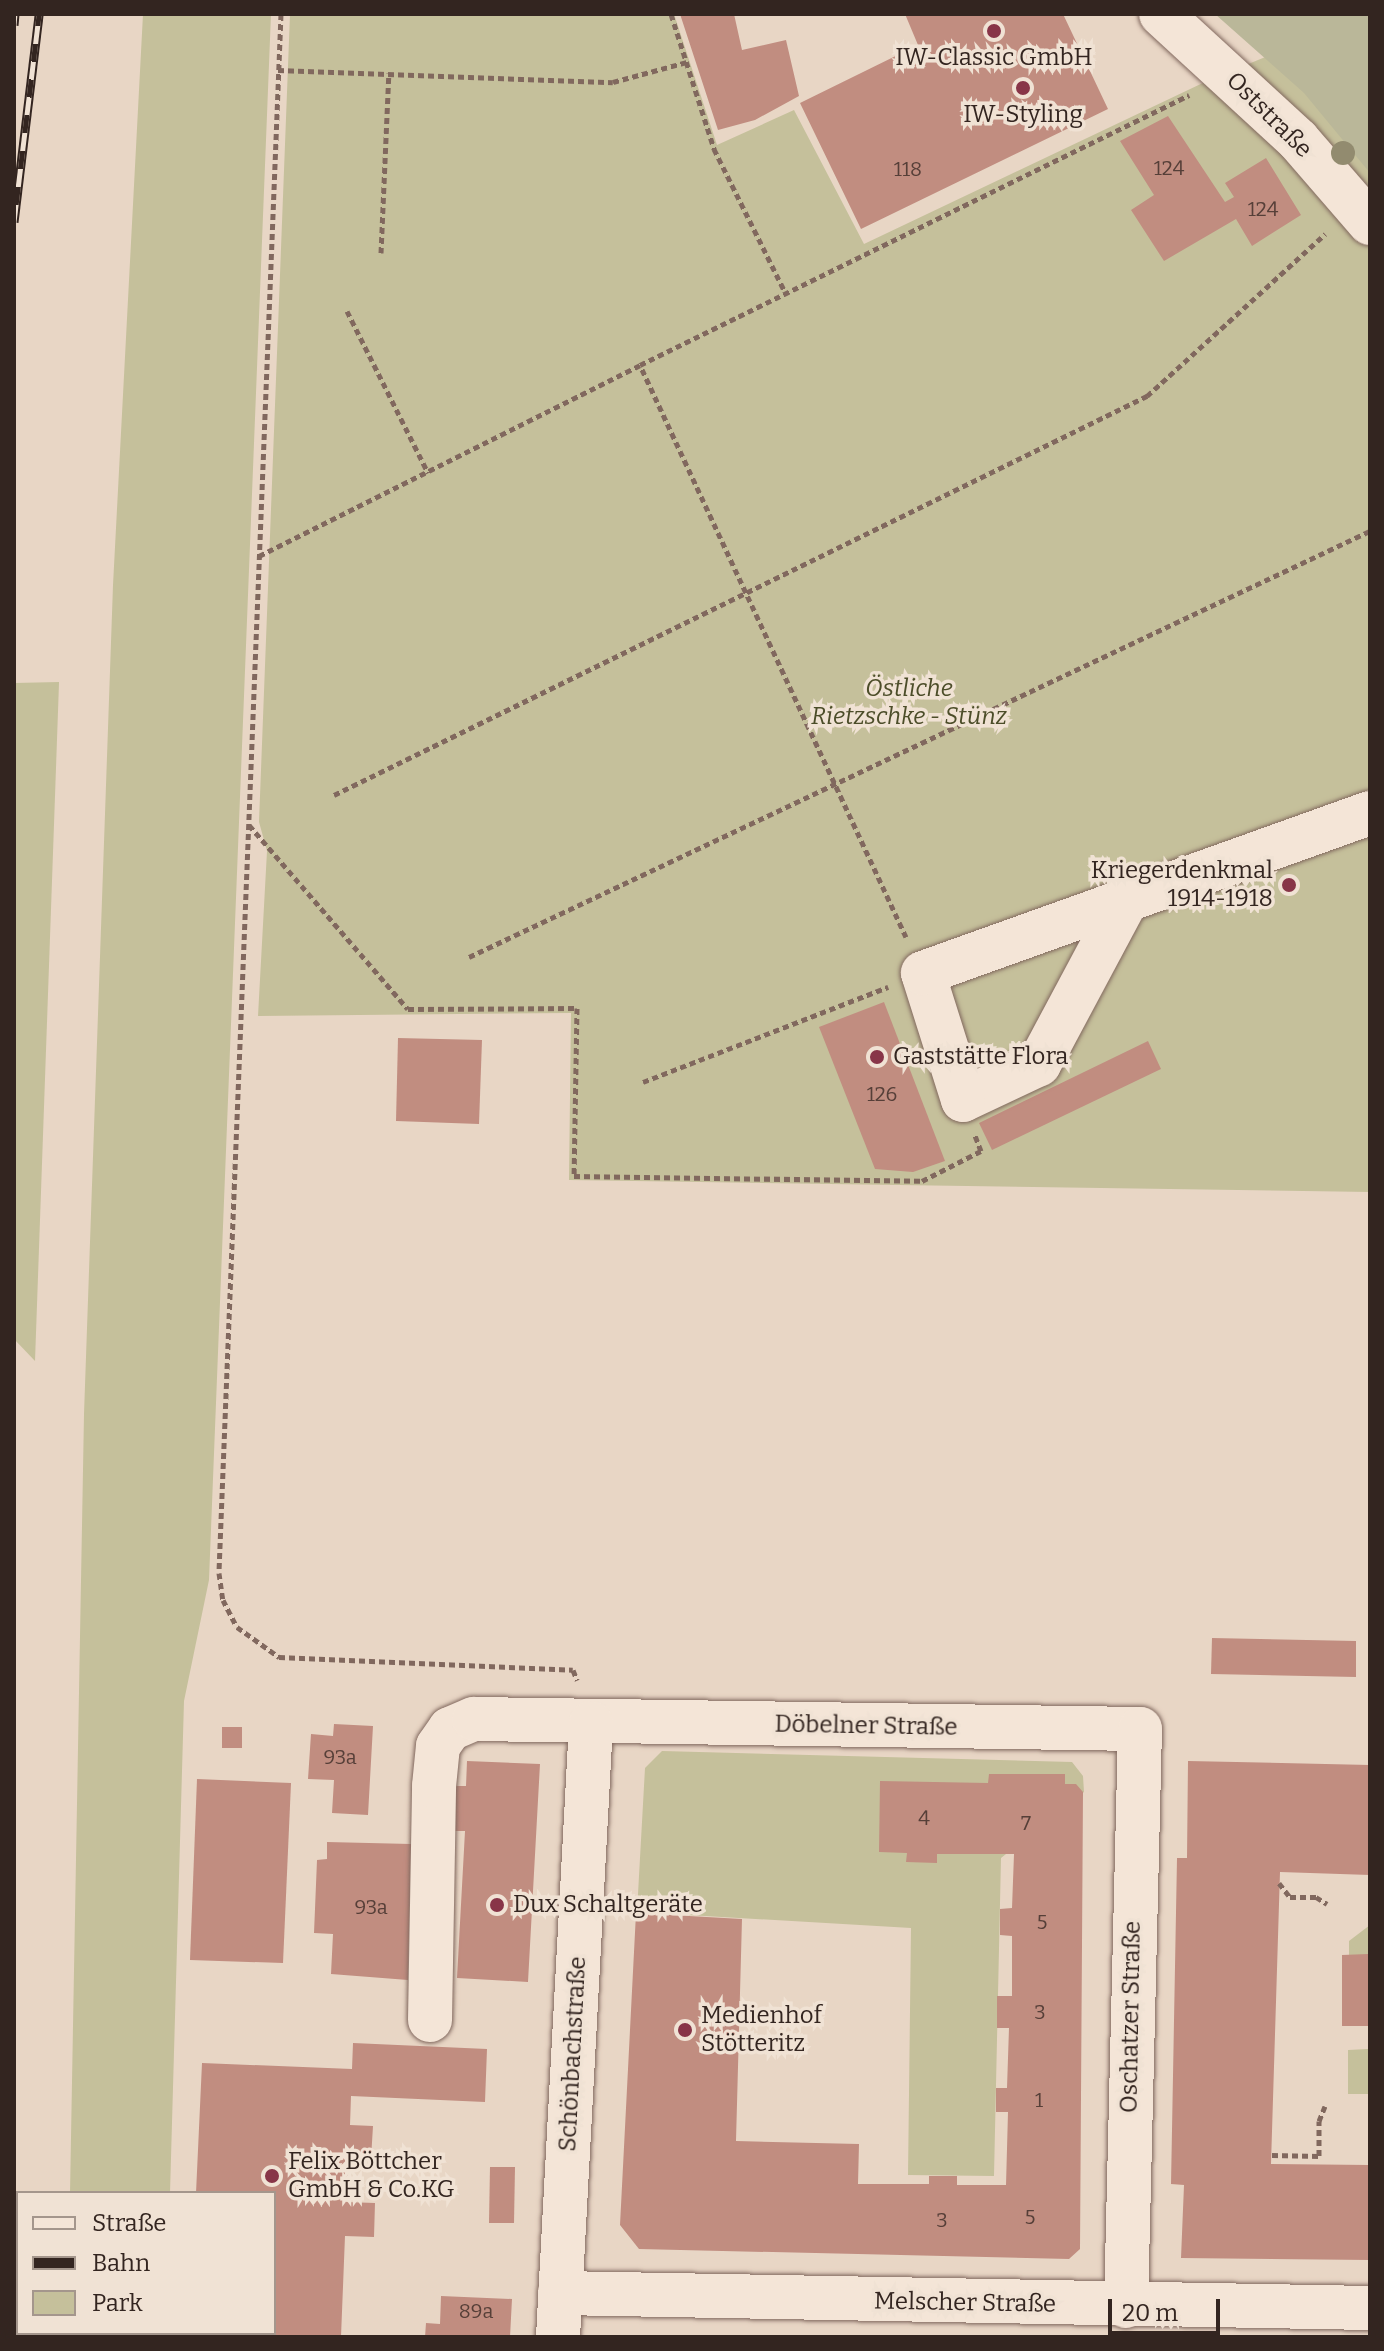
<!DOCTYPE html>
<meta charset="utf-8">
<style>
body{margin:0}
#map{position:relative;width:1384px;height:2351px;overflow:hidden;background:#e8d6c5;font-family:Bitter,serif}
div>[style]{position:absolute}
.green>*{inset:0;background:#c5c09b}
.cemetery>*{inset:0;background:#bab799}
.building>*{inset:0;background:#c18d80}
.path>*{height:5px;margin-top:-2.5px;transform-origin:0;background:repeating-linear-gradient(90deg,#81685e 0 6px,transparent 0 10px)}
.roads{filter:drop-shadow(0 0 2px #81685e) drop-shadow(0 0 2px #81685e)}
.minor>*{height:44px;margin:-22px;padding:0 22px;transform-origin:22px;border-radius:22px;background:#f4e5d7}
.rail>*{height:9px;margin-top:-4.5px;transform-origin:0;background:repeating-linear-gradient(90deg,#f0e2d4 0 18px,#332520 0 36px);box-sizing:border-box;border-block:2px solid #332520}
.trees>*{width:24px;height:24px;margin:-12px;border-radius:50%;background:#928b6f}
.dots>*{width:22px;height:22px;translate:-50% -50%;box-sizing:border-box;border:4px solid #f0e2d4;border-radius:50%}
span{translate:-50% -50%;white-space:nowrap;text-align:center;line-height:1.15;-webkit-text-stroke:7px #f0e2d4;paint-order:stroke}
.number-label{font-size:20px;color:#563f38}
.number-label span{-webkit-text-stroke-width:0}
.poi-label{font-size:24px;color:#332520}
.right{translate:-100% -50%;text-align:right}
.left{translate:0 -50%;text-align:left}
.street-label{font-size:24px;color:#332520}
.park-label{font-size:24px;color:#4c4d29;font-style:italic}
.frame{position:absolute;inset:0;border:16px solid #332520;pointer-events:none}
.legend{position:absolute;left:16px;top:2191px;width:260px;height:144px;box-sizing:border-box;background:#f0e2d4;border:2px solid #a4968c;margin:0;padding:10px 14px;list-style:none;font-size:24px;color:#332520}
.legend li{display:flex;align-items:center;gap:16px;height:40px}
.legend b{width:40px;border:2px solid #a4968c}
.scale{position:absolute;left:1108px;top:2299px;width:112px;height:36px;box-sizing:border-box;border:4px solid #332520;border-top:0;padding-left:10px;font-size:24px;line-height:28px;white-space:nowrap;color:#332520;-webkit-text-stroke:6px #f0e2d4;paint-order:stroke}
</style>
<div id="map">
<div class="green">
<div style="clip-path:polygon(143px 14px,271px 14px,209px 1580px,184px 1701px,170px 2193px,70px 2193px,84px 1414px,113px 585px)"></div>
<div style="clip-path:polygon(290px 14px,674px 14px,717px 145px,794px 110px,864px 244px,1207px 81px,1370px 14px,1370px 1192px,569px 1180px,571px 1013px,258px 1016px,267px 851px,259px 822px)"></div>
<div style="clip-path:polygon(59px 682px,59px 683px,35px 1361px,14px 1339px,14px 683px)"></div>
<div style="clip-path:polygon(662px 1751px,1072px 1762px,1083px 1776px,1084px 1792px,1001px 1858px,994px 2176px,908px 2175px,911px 1928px,637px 1912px,645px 1768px)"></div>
<div style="clip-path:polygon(1370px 1925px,1370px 2094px,1348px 2094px,1348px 2050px,1368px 2049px,1368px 1955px,1349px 1955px,1349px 1941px)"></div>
</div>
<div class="cemetery">
<div style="clip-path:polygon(1215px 14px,1370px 14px,1370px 173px,1304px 93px)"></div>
</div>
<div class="building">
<div style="clip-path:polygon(680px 14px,734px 14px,742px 50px,786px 40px,799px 96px,755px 120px,718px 130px)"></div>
<div style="clip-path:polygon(905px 14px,1063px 14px,1108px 109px,861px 229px,800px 103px,918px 45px)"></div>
<div style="clip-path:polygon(1168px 116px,1225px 202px,1234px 197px,1225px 183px,1266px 158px,1301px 215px,1252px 246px,1236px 219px,1164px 261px,1131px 210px,1154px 195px,1120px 141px)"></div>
<div style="clip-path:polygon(884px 1002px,945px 1161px,913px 1172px,875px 1169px,819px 1027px)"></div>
<div style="clip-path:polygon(398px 1038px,482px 1040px,479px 1124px,396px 1121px)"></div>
<div style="clip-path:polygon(1148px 1041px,1161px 1069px,992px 1150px,979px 1123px)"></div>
<div style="clip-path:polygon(1212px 1638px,1356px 1641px,1356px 1677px,1211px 1674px)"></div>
<div style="clip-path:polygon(334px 1724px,373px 1726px,368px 1815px,332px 1813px,334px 1780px,308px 1779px,311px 1734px,333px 1736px)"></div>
<div style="clip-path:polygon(222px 1727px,242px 1727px,242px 1748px,222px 1748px)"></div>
<div style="clip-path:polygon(467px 1761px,540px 1764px,528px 1982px,457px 1978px,465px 1831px,452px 1831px,454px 1786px,466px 1786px)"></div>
<div style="clip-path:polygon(1188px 1761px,1370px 1765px,1370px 1875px,1280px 1872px,1271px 2164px,1370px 2165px,1370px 2260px,1181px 2258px,1184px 2185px,1171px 2184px,1177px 1858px,1187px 1858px)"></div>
<div style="clip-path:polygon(989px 1774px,1065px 1774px,1065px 1784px,1076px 1784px,1083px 1792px,1080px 2249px,1069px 2259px,639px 2249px,620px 2225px,636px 1913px,742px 1919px,736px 2141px,859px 2144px,858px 2184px,929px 2184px,929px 2176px,957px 2176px,957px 2185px,1006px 2185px,1008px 2112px,996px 2112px,996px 2088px,1007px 2088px,1009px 2028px,997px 2028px,997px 1996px,1012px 1996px,1012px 1936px,1000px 1935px,1000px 1909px,1012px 1908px,1014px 1854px,937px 1854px,937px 1863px,906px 1862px,907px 1853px,879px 1852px,880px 1781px,988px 1783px)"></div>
<div style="clip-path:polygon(197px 1779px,291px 1783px,283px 1963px,190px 1960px)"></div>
<div style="clip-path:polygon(327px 1842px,411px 1844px,408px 1980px,331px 1974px,333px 1934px,314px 1933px,317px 1860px,327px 1859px)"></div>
<div style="clip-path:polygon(1368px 1954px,1368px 2026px,1342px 2026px,1342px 1955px)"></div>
<div style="clip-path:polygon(353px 2043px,487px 2049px,485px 2102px,351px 2096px,350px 2125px,373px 2126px,371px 2159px,349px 2158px,346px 2202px,375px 2203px,374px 2237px,345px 2236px,341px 2337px,191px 2337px,274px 2333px,274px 2193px,196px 2193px,202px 2063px,352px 2069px)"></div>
<div style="clip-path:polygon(490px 2167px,515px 2167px,514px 2223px,489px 2223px)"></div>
<div style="clip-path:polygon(441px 2296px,512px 2299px,510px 2337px,425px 2337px,426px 2323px,440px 2324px)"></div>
</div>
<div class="path">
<div style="left:281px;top:14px;width:1560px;rotate:92.28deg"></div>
<div style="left:219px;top:1573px;width:27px;rotate:82deg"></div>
<div style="left:223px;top:1600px;width:30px;rotate:63deg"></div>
<div style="left:237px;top:1627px;width:52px;rotate:35.5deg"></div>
<div style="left:279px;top:1657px;width:294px;rotate:2.5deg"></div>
<div style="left:573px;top:1670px;width:11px;rotate:68deg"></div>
<div style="left:671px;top:14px;width:142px;rotate:72.3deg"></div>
<div style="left:714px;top:149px;width:162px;rotate:63.6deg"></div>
<div style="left:278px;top:70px;width:335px;rotate:2.1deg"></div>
<div style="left:613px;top:82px;width:77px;rotate:-15.1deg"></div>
<div style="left:381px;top:253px;width:180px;rotate:-87.5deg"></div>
<div style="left:347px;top:311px;width:181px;rotate:63.4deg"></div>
<div style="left:259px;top:556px;width:426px;rotate:-26.6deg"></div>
<div style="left:334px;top:795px;width:906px;rotate:-26.14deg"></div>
<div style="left:1147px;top:396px;width:241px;rotate:-42.3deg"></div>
<div style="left:249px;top:825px;width:243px;rotate:49.2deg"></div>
<div style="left:408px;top:1009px;width:169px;rotate:-0.3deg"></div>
<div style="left:577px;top:1008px;width:168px;rotate:91deg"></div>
<div style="left:574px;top:1176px;width:348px;rotate:0.8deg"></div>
<div style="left:922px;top:1181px;width:66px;rotate:-27deg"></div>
<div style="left:981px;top:1151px;width:17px;rotate:-111deg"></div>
<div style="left:906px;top:937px;width:631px;rotate:-114.94deg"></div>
<div style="left:640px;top:365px;width:612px;rotate:-26.19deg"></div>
<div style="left:469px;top:957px;width:997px;rotate:-25.31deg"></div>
<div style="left:643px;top:1082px;width:263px;rotate:-21.2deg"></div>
<div style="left:1279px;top:1883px;width:18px;rotate:52deg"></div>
<div style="left:1290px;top:1897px;width:26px"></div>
<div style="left:1316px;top:1897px;width:13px;rotate:32deg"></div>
<div style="left:1272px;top:2155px;width:47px;rotate:1.2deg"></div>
<div style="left:1319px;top:2156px;width:35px;rotate:-90deg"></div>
<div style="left:1319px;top:2121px;width:16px;rotate:-68deg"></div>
</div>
<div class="roads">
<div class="minor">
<div style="left:1161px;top:14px;width:186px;rotate:42.6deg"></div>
<div style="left:1298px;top:140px;width:110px;rotate:49.1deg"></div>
<div style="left:1125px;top:903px;width:183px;rotate:118.1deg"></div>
<div style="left:1039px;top:1064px;width:84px;rotate:154.7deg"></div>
<div style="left:963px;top:1100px;width:133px;rotate:-107.5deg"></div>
<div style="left:923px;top:973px;width:475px;rotate:-19.7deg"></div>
<div style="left:430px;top:2020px;width:234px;rotate:-89deg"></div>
<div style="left:434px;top:1786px;width:40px;rotate:-84.3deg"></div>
<div style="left:438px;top:1746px;width:21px;rotate:-55deg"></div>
<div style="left:450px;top:1729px;width:26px;rotate:-23deg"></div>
<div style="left:474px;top:1719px;width:666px;rotate:0.86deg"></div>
<div style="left:1140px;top:1729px;width:577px;rotate:91.39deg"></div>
<div style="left:560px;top:2293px;width:810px;rotate:1.06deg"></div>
<div style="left:558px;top:2337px;width:615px;rotate:-86.92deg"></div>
</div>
</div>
<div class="rail">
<div style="left:14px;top:25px;width:11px;rotate:-85deg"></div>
<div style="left:14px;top:222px;width:209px;rotate:-83.1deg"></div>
</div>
<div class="trees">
<div style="left:1343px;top:153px"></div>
</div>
<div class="dots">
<div style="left:994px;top:31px;background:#883548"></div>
<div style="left:1023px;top:88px;background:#883548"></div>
<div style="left:1289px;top:885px;background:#883548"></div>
<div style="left:877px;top:1057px;background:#883548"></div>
<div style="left:497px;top:1905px;background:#883548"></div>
<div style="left:685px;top:2030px;background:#883548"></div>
<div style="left:272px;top:2176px;background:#883548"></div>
</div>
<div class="number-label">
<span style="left:1169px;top:168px">124</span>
<span style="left:908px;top:169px">118</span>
<span style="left:1263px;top:209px">124</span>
<span style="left:882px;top:1094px">126</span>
<span style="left:340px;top:1757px">93a</span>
<span style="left:924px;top:1818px">4</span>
<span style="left:1026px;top:1823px">7</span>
<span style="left:371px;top:1907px">93a</span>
<span style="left:1042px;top:1922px">5</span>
<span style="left:1040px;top:2012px">3</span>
<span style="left:1039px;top:2100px">1</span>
<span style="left:1030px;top:2217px">5</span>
<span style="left:942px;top:2220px">3</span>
<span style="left:476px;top:2311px">89a</span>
</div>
<div class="poi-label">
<span style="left:994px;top:58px">IW-Classic GmbH</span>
<span style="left:1023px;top:115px">IW-Styling</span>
<span class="right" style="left:1273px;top:885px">Kriegerdenkmal<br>1914-1918</span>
<span class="left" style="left:893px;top:1057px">Gaststätte Flora</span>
<span class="left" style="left:513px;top:1905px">Dux Schaltgeräte</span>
<span class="left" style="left:701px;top:2030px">Medienhof<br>Stötteritz</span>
<span class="left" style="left:288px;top:2176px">Felix Böttcher<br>GmbH &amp; Co.KG</span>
</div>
<div class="street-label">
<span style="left:1269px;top:115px;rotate:45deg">Oststraße</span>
<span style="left:866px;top:1726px;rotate:1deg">Döbelner Straße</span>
<span style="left:1131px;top:2017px;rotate:-89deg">Oschatzer Straße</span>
<span style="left:573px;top:2054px;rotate:-87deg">Schönbachstraße</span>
<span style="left:965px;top:2303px;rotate:1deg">Melscher Straße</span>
</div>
<div class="park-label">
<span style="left:909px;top:703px">Östliche<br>Rietzschke - Stünz</span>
</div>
<div class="frame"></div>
<ul class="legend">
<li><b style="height:10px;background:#f4e5d7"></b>Straße</li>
<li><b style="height:10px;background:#332520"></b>Bahn</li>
<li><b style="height:22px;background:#c5c09b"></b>Park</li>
</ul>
<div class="scale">20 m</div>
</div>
